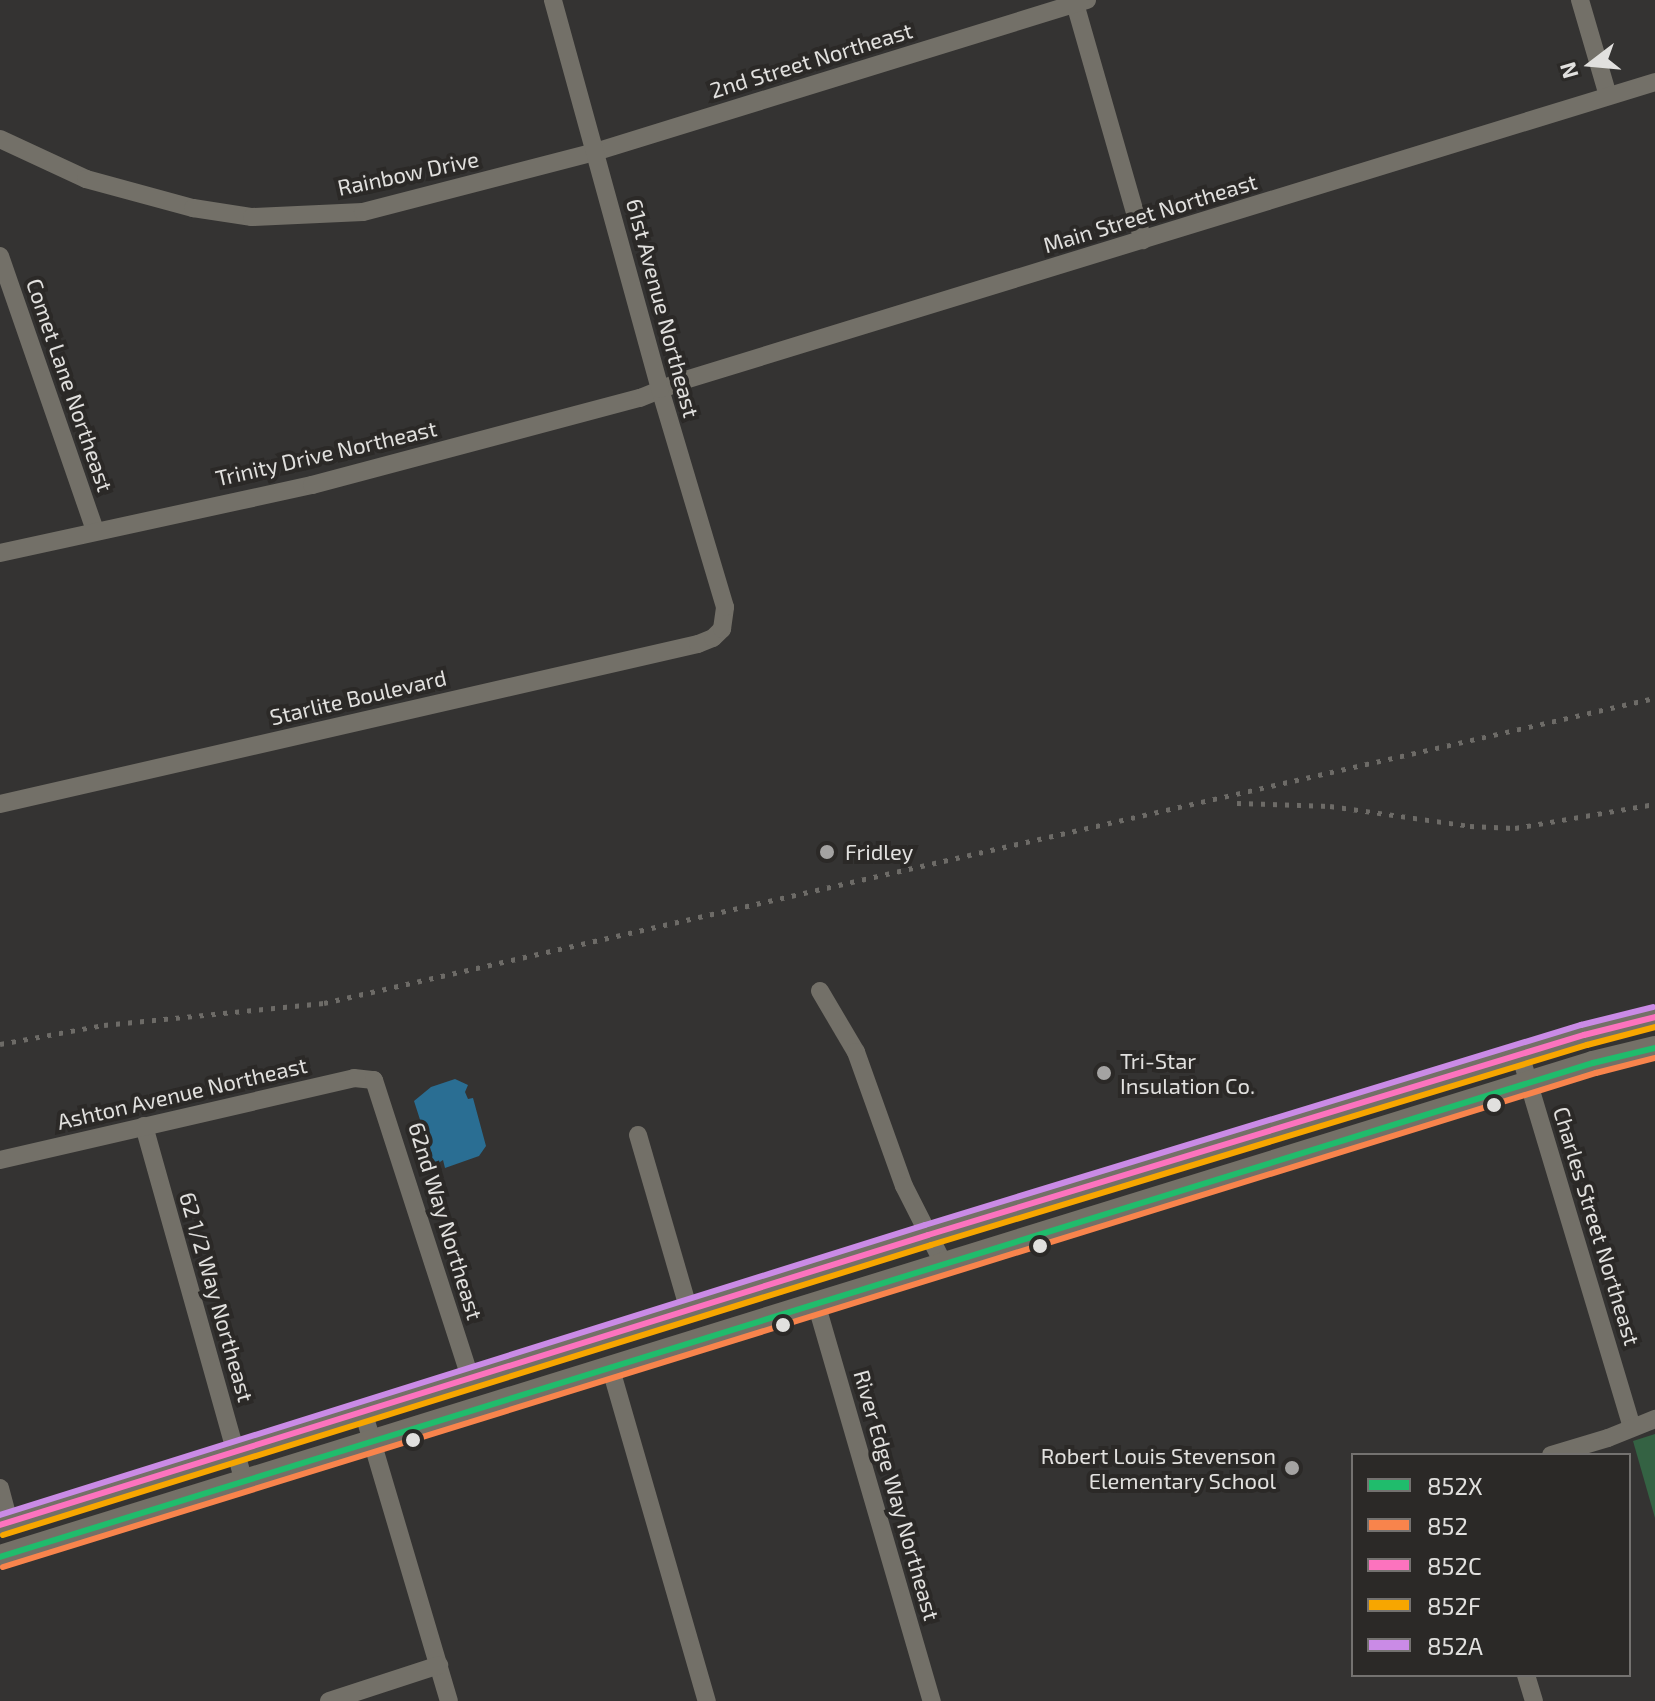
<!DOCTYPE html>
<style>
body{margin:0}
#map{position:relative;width:1655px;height:1701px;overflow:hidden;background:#343332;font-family:"Exo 2",sans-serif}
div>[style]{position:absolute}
.green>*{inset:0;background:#346243}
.water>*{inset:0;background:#2a6e93}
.minor>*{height:18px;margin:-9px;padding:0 9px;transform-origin:9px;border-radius:9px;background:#737068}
.major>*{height:24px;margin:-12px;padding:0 12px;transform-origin:12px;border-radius:12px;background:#747067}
.rail>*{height:5px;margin-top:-2.5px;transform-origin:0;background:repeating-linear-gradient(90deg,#6d6b67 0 4px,transparent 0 12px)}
.bus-1>*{height:6px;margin:-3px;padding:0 3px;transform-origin:3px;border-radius:3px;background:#20bc6c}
.bus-2>*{height:6px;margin:-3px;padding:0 3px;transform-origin:3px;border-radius:3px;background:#f8844c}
.bus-3>*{height:6px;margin:-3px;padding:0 3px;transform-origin:3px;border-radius:3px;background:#fc73be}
.bus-4>*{height:6px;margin:-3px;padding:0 3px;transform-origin:3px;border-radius:3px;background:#f7a600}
.bus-5>*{height:6px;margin:-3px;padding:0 3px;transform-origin:3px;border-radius:3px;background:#ca8be6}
.dots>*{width:22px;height:22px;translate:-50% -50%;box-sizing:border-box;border:4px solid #2b2927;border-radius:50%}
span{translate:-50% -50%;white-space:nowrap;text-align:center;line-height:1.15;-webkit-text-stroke:8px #2b2927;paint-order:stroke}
.street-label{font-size:22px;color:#e1e0de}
.poi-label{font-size:22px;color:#e1e0de}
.left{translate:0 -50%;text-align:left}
.right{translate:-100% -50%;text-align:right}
.legend{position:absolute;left:1351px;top:1453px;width:280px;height:224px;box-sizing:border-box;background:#2b2927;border:2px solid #747270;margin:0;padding:10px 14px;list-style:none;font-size:24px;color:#e1e0de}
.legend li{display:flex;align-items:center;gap:16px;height:40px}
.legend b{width:40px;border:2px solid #747270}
.north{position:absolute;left:1551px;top:24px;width:80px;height:80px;-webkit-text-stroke:6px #2b2927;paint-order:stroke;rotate:254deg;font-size:22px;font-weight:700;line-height:32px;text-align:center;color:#e1e0de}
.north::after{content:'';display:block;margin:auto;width:28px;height:36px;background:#e1e0de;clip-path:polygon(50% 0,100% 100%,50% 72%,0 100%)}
</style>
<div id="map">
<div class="green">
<div style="clip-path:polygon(1655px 1434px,1655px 1518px,1633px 1441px)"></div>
</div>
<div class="water">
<div style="clip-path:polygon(455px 1079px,468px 1085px,465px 1092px,468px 1099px,473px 1098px,486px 1146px,479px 1156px,445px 1168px,443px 1160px,437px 1164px,432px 1157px,414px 1101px,431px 1087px)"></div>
</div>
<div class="minor">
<div style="left:1074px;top:0;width:250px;rotate:74deg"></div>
<div style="left:1580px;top:0;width:100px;rotate:73.7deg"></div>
<div style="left:0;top:139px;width:95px;rotate:24.9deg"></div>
<div style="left:86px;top:179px;width:111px;rotate:15.2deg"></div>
<div style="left:193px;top:208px;width:60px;rotate:8.7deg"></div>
<div style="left:252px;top:217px;width:111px;rotate:-2.6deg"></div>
<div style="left:363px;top:212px;width:240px;rotate:-14.5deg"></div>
<div style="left:595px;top:152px;width:515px;rotate:-17.17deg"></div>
<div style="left:0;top:256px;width:290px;rotate:70.9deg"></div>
<div style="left:0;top:553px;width:319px;rotate:-12.3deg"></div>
<div style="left:312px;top:485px;width:339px;rotate:-14.9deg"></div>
<div style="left:640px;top:398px;width:45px;rotate:-22deg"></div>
<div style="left:682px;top:381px;width:1018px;rotate:-17.08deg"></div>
<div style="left:0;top:804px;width:716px;rotate:-12.91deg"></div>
<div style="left:698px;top:644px;width:16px;rotate:-22deg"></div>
<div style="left:713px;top:638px;width:13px;rotate:-45deg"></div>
<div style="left:722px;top:629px;width:22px;rotate:-82deg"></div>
<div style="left:725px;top:607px;width:227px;rotate:-106.6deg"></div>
<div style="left:660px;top:389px;width:403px;rotate:-105.4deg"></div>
<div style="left:820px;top:991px;width:71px;rotate:59.5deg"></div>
<div style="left:856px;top:1052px;width:142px;rotate:70.3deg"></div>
<div style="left:904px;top:1186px;width:89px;rotate:63.1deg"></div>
<div style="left:1520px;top:1054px;width:390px;rotate:73.3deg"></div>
<div style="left:144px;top:1126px;width:369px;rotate:74.3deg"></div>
<div style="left:638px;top:1135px;width:182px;rotate:73.8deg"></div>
<div style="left:0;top:1160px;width:363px;rotate:-13deg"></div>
<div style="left:354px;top:1078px;width:20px;rotate:6deg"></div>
<div style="left:374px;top:1080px;width:313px;rotate:72.1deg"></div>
<div style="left:816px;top:1303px;width:415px;rotate:73.8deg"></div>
<div style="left:610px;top:1366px;width:349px;rotate:73.9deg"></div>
<div style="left:363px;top:1411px;width:302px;rotate:73.5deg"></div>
<div style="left:1551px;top:1455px;width:59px;rotate:-16.6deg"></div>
<div style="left:1608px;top:1438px;width:51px;rotate:-22deg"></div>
<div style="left:0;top:1488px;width:35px;rotate:75deg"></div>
<div style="left:1526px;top:1675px;width:27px;rotate:73deg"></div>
<div style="left:329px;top:1701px;width:116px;rotate:-18.1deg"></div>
</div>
<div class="major">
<div style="left:0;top:1525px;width:972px;rotate:-17.35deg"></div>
<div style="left:928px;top:1235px;width:686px;rotate:-16.96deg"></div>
<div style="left:1584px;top:1035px;width:73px;rotate:-14.2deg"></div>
<div style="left:0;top:1557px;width:1668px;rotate:-17.23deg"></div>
<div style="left:1593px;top:1063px;width:64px;rotate:-13.6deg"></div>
</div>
<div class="rail">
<div style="left:1237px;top:803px;width:93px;rotate:1.8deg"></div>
<div style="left:1330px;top:806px;width:141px;rotate:8.1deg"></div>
<div style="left:1470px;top:826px;width:45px;rotate:2.5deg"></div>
<div style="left:1515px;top:828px;width:142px;rotate:-9.7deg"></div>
<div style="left:0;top:1044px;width:106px;rotate:-10.4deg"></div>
<div style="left:104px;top:1025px;width:221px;rotate:-5.7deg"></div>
<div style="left:324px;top:1003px;width:1365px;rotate:-12.91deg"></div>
</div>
<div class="bus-1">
<div style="left:0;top:1557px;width:1668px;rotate:-17.23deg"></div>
<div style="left:1593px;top:1063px;width:64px;rotate:-13.6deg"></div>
</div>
<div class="bus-2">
<div style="left:3px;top:1567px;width:1668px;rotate:-17.23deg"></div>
<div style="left:1596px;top:1073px;width:61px;rotate:-14.3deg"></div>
</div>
<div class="bus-3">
<div style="left:0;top:1525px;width:972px;rotate:-17.35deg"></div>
<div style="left:928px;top:1235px;width:686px;rotate:-16.96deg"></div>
<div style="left:1584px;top:1035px;width:73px;rotate:-14.2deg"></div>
</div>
<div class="bus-4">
<div style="left:3px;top:1535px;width:972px;rotate:-17.35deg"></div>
<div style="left:931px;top:1245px;width:686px;rotate:-16.96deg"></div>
<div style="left:1587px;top:1045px;width:70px;rotate:-14.8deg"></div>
</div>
<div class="bus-5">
<div style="left:0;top:1515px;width:969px;rotate:-17.41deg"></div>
<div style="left:925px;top:1225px;width:686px;rotate:-16.96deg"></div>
<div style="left:1581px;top:1025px;width:74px;rotate:-14deg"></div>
</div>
<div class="dots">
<div style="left:827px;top:852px;background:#a4a3a2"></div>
<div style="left:1104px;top:1073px;background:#a4a3a2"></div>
<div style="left:1494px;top:1105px;background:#e1e0de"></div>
<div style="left:1040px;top:1246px;background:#e1e0de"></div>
<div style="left:783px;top:1325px;background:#e1e0de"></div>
<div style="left:413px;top:1440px;background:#e1e0de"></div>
<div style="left:1292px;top:1468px;background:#a4a3a2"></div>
</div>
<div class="street-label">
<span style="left:811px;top:60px;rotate:-17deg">2nd Street Northeast</span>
<span style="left:408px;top:173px;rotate:-12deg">Rainbow Drive</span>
<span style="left:1150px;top:213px;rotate:-17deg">Main Street Northeast</span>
<span style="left:663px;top:308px;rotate:75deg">61st Avenue Northeast</span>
<span style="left:70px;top:385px;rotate:71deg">Comet Lane Northeast</span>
<span style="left:326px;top:453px;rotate:-13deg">Trinity Drive Northeast</span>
<span style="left:358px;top:697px;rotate:-13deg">Starlite Boulevard</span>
<span style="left:182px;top:1093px;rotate:-13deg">Ashton Avenue Northeast</span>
<span style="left:446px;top:1221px;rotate:73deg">62nd Way Northeast</span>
<span style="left:1597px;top:1226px;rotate:73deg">Charles Street Northeast</span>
<span style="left:217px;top:1297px;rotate:74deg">62 1/2 Way Northeast</span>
<span style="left:897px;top:1495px;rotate:74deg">River Edge Way Northeast</span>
</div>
<div class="poi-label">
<span class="left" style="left:845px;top:852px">Fridley</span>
<span class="left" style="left:1120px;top:1073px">Tri-Star<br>Insulation Co.</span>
<span class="right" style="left:1276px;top:1468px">Robert Louis Stevenson<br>Elementary School</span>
</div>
<ul class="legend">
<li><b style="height:10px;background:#20bc6c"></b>852X</li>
<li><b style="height:10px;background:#f8844c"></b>852</li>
<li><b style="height:10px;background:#fc73be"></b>852C</li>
<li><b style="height:10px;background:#f7a600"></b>852F</li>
<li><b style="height:10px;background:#ca8be6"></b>852A</li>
</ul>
<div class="north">N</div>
</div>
